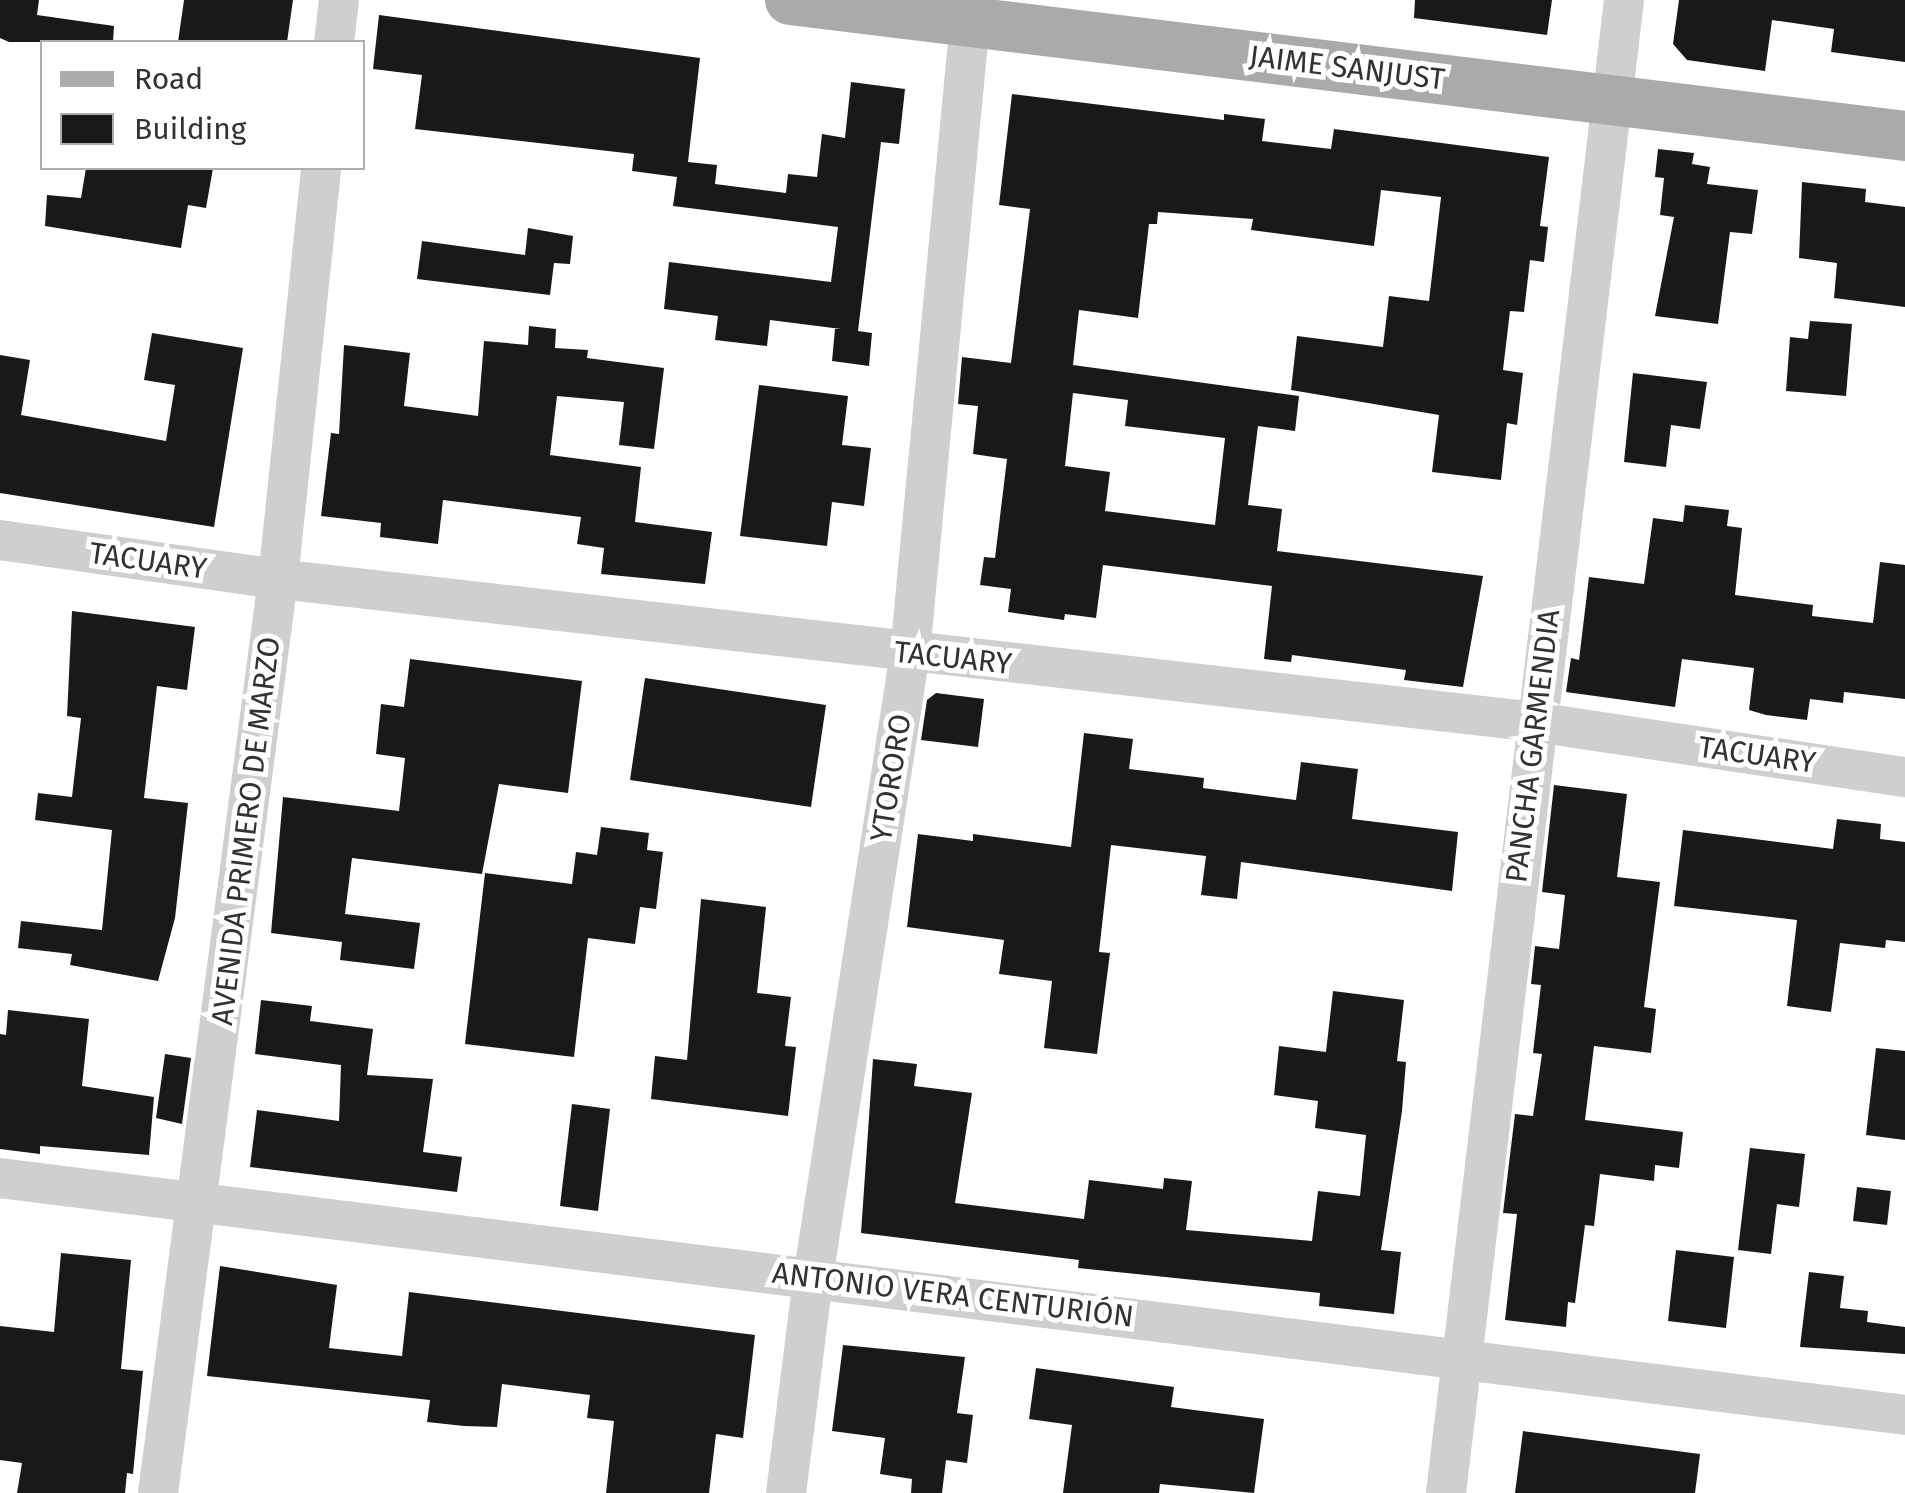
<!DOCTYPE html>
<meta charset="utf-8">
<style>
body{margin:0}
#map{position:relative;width:1905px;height:1493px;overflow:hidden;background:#fff;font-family:"Fira Sans",sans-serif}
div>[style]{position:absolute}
.building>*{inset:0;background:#191919}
.minor>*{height:40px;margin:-20px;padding:0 20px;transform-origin:20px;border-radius:20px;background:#cfcfcf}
.major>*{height:50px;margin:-25px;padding:0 25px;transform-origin:25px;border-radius:25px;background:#aaa}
span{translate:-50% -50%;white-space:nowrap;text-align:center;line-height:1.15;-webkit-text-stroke:10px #fff;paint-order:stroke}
.street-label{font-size:30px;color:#323232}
.legend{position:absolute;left:40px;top:40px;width:325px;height:130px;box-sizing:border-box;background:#fff;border:2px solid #adadad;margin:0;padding:12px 18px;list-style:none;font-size:30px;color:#323232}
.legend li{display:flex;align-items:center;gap:20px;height:50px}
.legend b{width:50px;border:2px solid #adadad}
</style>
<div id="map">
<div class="building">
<div style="clip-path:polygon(0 0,39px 0,37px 15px,114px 26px,113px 42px,9px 42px,0 38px)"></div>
<div style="clip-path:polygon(184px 0,293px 0,287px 42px,178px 42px)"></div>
<div style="clip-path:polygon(1415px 0,1552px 0,1547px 35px,1414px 18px)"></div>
<div style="clip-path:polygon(1679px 0,1905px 0,1905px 62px,1831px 52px,1834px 29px,1772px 20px,1765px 71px,1687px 60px,1673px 44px)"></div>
<div style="clip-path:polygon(379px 15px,700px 58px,688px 162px,717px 165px,715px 184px,786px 193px,788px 174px,817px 177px,822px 134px,845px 138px,851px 82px,905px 89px,899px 144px,881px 142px,858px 331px,872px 333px,869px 366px,832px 361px,835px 329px,841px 329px,770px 320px,767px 346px,715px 340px,718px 316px,664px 309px,669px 262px,831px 282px,838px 227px,673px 206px,677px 177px,632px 171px,634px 154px,415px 129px,422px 75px,373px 69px)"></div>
<div style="clip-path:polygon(evenodd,1012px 94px,1224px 120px,1224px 114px,1265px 119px,1262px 141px,1331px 149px,1334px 129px,1549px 157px,1540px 226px,1548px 227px,1544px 262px,1530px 260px,1524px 312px,1510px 311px,1503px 370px,1523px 373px,1517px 425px,1507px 423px,1501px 480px,1432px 472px,1439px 415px,1291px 390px,1297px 336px,1383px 347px,1389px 296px,1429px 301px,1441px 197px,1381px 190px,1374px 246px,1251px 230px,1253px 219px,1158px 212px,1157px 224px,1149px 224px,1138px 318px,1079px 310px,1073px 365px,1299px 396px,1295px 431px,1258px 426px,1248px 505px,1282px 509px,1277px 551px,1483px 576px,1463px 687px,1404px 680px,1406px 670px,1292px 655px,1291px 662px,1264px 659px,1272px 586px,1103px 565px,1096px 618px,1065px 614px,1064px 620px,1008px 612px,1011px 589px,980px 585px,984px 557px,995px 558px,1007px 459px,973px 454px,978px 406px,958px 404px,962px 357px,1011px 363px,1030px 209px,999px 205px,1012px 94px,1073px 393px,1128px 400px,1125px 426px,1225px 438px,1215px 525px,1105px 511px,1110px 472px,1065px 466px,1073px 393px)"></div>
<div style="clip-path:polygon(1658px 149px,1694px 153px,1692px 164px,1710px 167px,1707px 184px,1758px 190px,1752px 234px,1730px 232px,1718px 324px,1655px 316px,1674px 217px,1660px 215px,1664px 178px,1655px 177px)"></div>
<div style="clip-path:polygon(86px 168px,213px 168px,206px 208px,188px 205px,181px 248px,45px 226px,47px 195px,81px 198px)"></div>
<div style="clip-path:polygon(1802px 182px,1866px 189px,1865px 202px,1905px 207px,1905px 307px,1834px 298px,1837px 263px,1799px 258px)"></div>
<div style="clip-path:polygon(528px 228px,573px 236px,570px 264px,554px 263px,550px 295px,417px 279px,422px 241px,525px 255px)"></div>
<div style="clip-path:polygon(1810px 321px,1852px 324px,1846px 396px,1786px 391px,1790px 337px,1808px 339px)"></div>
<div style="clip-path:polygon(529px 326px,556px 329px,555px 348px,588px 350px,587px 358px,664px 368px,654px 449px,619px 445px,624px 402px,557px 396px,550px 455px,641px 467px,635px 522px,712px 532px,705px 584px,601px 574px,604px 548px,577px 544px,581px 517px,443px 500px,438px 544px,380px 537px,381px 523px,321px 516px,331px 433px,339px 434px,344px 345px,410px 353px,404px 406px,478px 416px,484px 341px,528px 345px)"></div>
<div style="clip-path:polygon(152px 333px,243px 348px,214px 527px,0 493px,0 355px,30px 360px,21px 415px,166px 441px,175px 385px,144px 380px)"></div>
<div style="clip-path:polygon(1633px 373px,1707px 382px,1700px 429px,1671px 425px,1666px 467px,1624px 462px)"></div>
<div style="clip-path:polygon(759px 385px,848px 396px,842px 445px,871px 448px,864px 506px,832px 502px,827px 546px,740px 536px)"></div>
<div style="clip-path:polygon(1685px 505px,1729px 510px,1727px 526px,1742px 528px,1735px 595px,1813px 605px,1812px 616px,1873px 623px,1880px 562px,1905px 565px,1905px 699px,1844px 692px,1843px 703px,1810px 699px,1807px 720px,1766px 715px,1749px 710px,1754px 668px,1682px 659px,1675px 707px,1566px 692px,1571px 658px,1579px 660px,1589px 577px,1644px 584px,1653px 518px,1683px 522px)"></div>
<div style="clip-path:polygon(72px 611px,195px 627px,187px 690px,157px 686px,144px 798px,188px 803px,175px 918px,158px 981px,70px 965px,72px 954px,18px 948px,21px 921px,102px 930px,112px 830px,35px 820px,38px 793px,72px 797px,81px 718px,67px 716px)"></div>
<div style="clip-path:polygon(410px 659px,582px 681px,568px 793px,499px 784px,482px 874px,352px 858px,345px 914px,420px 923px,414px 969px,340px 960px,342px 942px,271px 933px,283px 797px,399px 811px,405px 758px,376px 754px,381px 704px,404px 707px)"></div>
<div style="clip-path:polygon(645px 678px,826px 705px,811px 807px,630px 780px)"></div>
<div style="clip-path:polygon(936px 693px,984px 699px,978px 747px,921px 740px,927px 700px)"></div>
<div style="clip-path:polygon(1084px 733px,1133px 739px,1129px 769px,1204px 778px,1203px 788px,1296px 800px,1301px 762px,1358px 769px,1352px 819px,1458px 832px,1452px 891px,1241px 862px,1237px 899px,1201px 895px,1206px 856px,1111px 845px,1099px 952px,1110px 953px,1097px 1054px,1044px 1048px,1052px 981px,999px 974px,1004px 940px,907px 927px,918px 834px,973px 841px,973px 834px,1071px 847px)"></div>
<div style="clip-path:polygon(1554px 785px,1627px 794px,1617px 877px,1660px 882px,1644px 1007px,1656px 1009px,1651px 1053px,1594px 1046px,1585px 1120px,1683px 1132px,1679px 1168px,1655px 1165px,1654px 1181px,1600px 1174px,1594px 1226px,1585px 1225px,1575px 1303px,1568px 1302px,1566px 1327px,1505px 1320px,1517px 1214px,1503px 1213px,1515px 1114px,1533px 1116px,1542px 1054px,1533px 1053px,1541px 985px,1531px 984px,1535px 946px,1559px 949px,1565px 895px,1542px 892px)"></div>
<div style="clip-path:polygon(1837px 819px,1881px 824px,1880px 839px,1905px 842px,1905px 942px,1886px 940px,1885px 948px,1840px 943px,1831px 1012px,1787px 1006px,1797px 920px,1674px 906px,1683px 830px,1833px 849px)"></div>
<div style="clip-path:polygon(601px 827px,649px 833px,647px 850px,663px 852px,656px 909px,640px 907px,635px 944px,588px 938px,574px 1057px,465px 1044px,485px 873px,572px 884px,576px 852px,597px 855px)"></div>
<div style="clip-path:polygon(701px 899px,766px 907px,757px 993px,791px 997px,785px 1046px,796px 1047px,788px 1116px,651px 1099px,655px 1056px,687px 1060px)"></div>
<div style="clip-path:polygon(1333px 991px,1404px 1000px,1397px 1061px,1406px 1062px,1402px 1111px,1381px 1250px,1401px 1252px,1394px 1314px,1319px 1306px,1320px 1293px,1078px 1268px,1079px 1260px,861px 1233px,873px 1059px,917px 1064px,914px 1086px,972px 1093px,955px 1203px,1084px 1219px,1089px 1180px,1163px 1189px,1164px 1178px,1192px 1181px,1186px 1230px,1312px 1241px,1318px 1191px,1360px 1196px,1366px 1135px,1315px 1128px,1318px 1101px,1274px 1095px,1279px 1046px,1326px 1052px)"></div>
<div style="clip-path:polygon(261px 1000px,312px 1006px,310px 1021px,373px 1029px,367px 1075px,433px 1079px,423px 1152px,462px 1157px,457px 1192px,250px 1167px,257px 1110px,339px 1121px,341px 1065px,255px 1054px)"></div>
<div style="clip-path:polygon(8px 1010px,89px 1019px,82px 1086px,154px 1097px,149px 1155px,40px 1146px,40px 1154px,0 1149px,0 1034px,6px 1035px)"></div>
<div style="clip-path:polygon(1876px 1048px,1905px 1051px,1905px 1140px,1866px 1135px)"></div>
<div style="clip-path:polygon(165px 1054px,191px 1058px,182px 1124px,156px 1118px)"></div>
<div style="clip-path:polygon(572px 1104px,610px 1109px,598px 1211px,560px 1206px)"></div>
<div style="clip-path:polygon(1750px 1148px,1805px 1154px,1799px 1207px,1777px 1204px,1771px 1254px,1738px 1250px)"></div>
<div style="clip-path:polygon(1857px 1187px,1891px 1191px,1887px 1225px,1853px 1221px)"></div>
<div style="clip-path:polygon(1676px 1250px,1734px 1257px,1726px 1328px,1668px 1321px)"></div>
<div style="clip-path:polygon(61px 1253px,131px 1260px,121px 1369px,143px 1371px,133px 1474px,127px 1473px,125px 1493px,17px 1493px,22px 1463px,0 1460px,0 1326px,54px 1332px)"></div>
<div style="clip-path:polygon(220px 1266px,337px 1285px,329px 1348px,402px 1356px,409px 1292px,755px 1335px,743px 1438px,716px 1434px,709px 1493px,606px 1493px,614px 1421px,587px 1418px,590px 1395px,502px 1384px,497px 1427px,464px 1426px,427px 1422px,430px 1400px,207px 1376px)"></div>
<div style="clip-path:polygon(1809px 1272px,1844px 1276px,1840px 1308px,1868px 1311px,1867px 1322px,1905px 1327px,1905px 1354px,1800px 1347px)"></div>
<div style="clip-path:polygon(843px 1345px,965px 1357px,957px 1413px,973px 1415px,967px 1463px,946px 1460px,942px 1493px,911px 1493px,912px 1479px,880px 1474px,885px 1438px,832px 1431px)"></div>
<div style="clip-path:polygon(1036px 1368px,1174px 1387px,1171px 1407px,1264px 1419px,1254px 1493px,1160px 1484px,1159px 1493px,1063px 1493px,1072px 1425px,1029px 1419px)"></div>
<div style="clip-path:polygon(1523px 1431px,1700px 1454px,1695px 1493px,1515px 1493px)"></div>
</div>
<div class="minor">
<div style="left:334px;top:42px;width:42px;rotate:-83.2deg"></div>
<div style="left:0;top:540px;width:281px;rotate:8deg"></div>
<div style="left:278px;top:579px;width:1265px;rotate:6.49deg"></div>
<div style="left:1535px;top:722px;width:374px;rotate:8.5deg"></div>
<div style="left:0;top:1178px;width:1920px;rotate:7.09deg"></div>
<div style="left:158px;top:1493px;width:922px;rotate:-82.52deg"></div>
<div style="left:278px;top:579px;width:413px;rotate:-84deg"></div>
<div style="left:786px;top:1493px;width:217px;rotate:-82.8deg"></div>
<div style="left:813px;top:1278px;width:632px;rotate:-81.18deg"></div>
<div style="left:910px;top:653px;width:656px;rotate:-84.58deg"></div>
<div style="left:1446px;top:1493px;width:1504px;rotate:-83.2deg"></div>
</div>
<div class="major">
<div style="left:790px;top:0;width:1123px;rotate:6.95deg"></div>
</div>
<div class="street-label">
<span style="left:1347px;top:68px;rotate:7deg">JAIME SANJUST</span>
<span style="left:148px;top:561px;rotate:8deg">TACUARY</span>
<span style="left:953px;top:658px;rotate:6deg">TACUARY</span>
<span style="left:1533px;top:746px;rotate:-83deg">PANCHA GARMENDIA</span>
<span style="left:1757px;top:755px;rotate:8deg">TACUARY</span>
<span style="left:891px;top:778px;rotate:-81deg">YTORORO</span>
<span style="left:246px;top:831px;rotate:-83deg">AVENIDA PRIMERO DE MARZO</span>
<span style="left:953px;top:1295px;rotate:7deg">ANTONIO VERA CENTURIÓN</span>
</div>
<ul class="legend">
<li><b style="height:12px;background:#aaa"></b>Road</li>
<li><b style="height:28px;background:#191919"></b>Building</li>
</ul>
</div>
